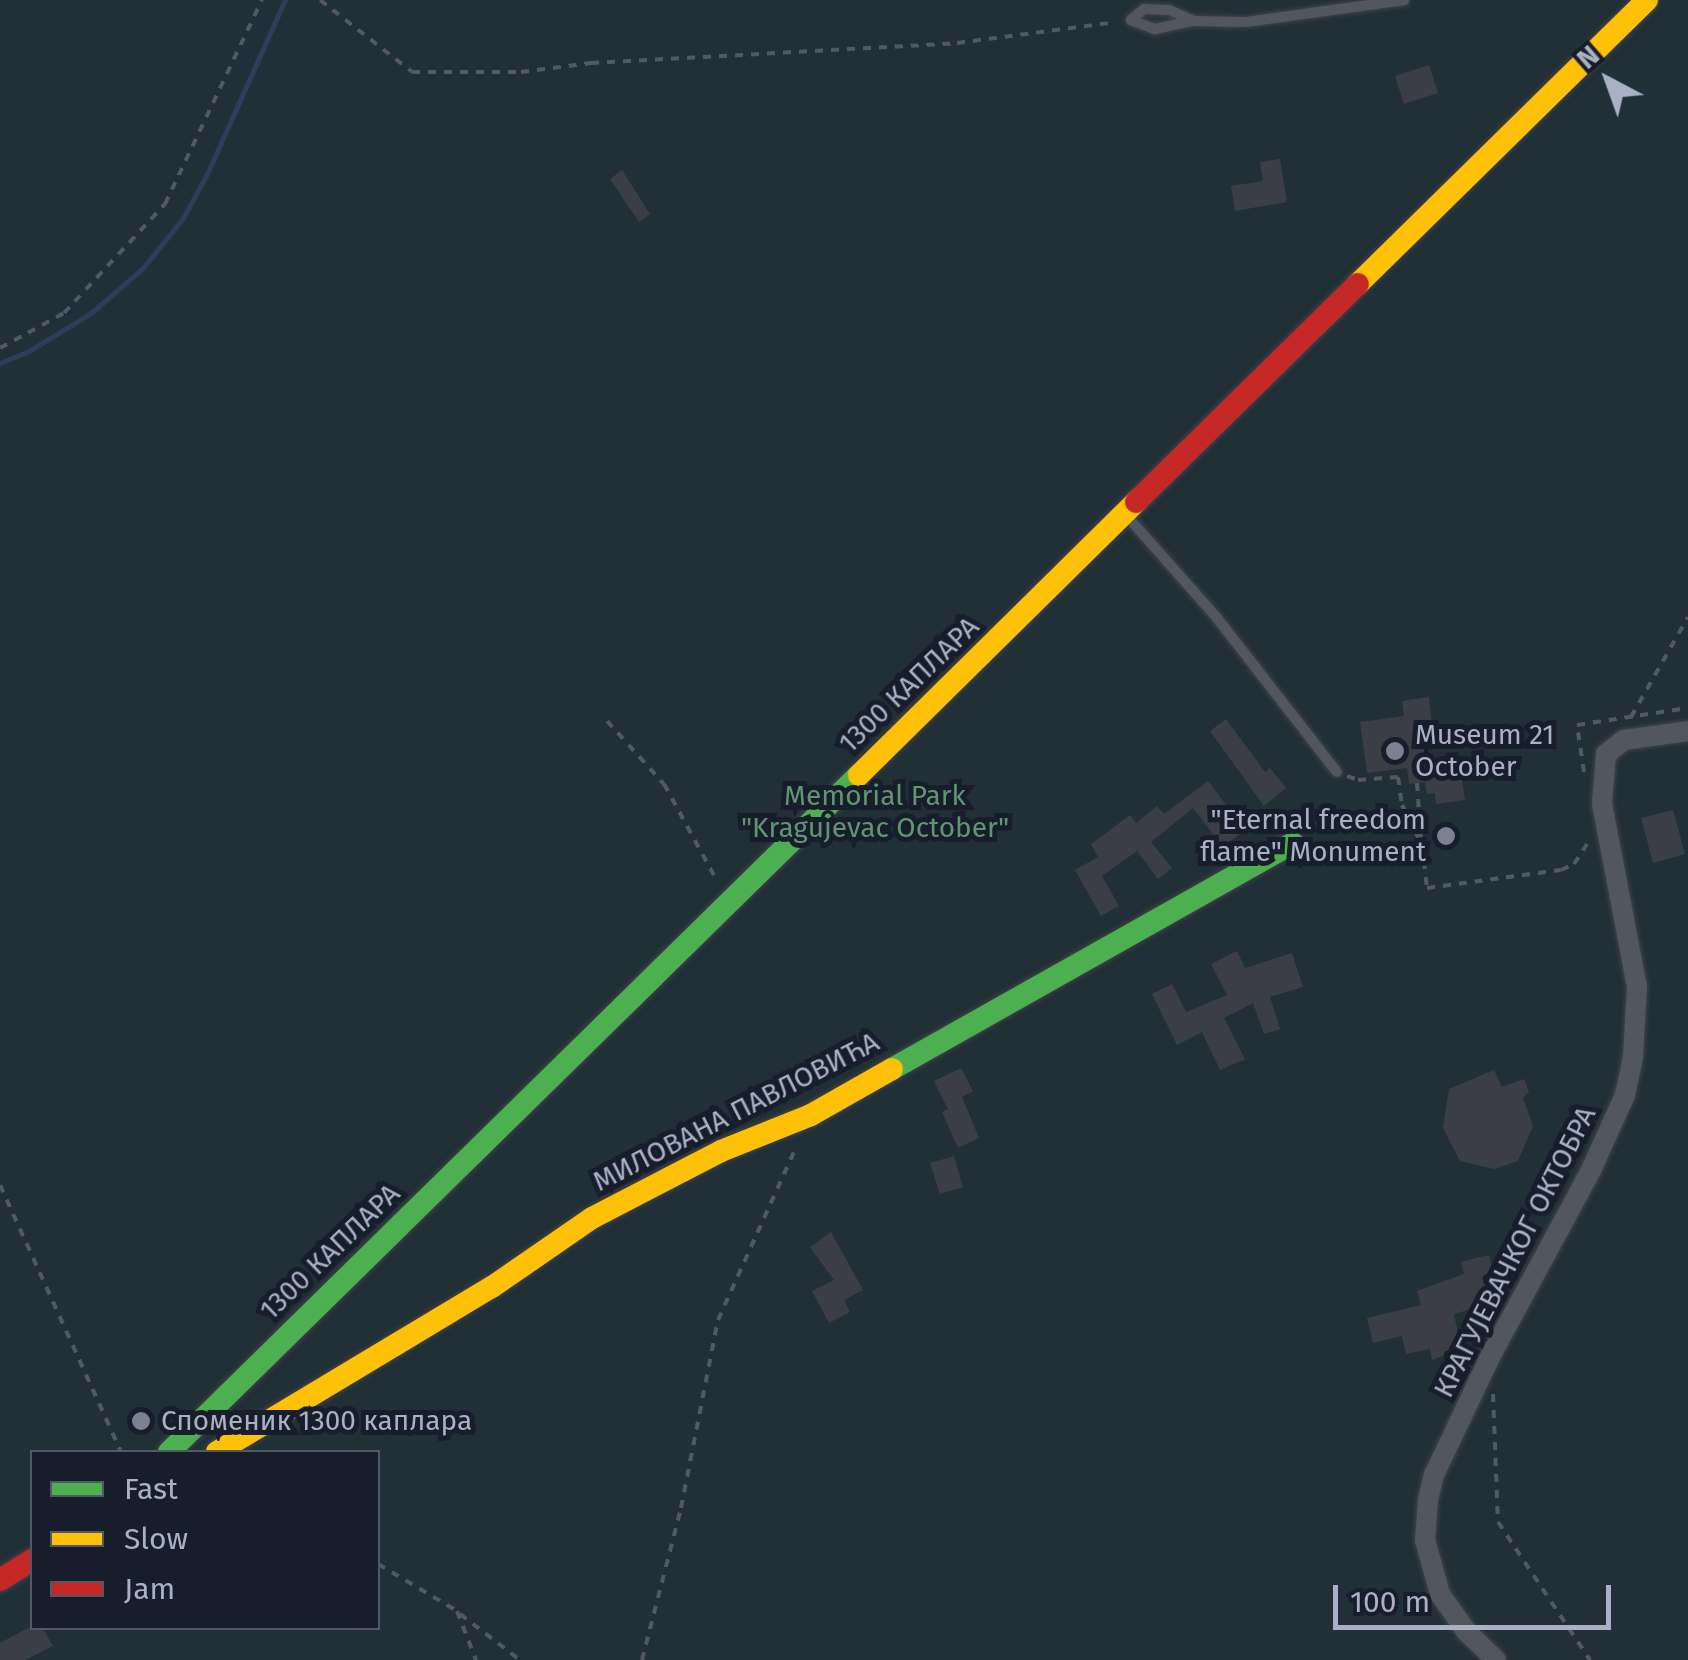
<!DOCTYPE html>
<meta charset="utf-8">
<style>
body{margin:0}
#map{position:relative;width:1688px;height:1660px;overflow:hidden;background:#242730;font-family:"Fira Sans",sans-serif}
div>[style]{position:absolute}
.green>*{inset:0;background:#213036}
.stream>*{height:5px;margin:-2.5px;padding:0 2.5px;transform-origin:2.5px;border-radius:2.5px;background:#2f3d5a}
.building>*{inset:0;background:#3b3e47}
.path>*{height:4px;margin-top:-2px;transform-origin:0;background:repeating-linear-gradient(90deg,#545961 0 8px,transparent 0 16px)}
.roads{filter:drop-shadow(0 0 2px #40424a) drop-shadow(0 0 2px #40424a)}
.lane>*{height:10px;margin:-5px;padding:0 5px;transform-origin:5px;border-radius:5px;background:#52565f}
.street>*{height:20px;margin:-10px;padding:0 10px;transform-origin:10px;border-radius:10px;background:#52565f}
.fast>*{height:22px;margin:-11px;padding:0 11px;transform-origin:11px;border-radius:11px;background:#4caf50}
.slow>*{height:22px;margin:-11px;padding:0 11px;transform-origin:11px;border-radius:11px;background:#ffc107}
.jam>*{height:22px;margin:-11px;padding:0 11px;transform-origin:11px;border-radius:11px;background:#c62828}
.dots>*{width:28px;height:28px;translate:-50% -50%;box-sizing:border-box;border:5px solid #171d2a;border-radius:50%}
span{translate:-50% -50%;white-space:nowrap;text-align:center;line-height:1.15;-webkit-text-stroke:10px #171d2a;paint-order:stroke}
.street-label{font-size:28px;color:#aab1c4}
.poi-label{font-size:28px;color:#aab1c4}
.left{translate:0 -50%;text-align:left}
.right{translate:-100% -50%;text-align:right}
.park-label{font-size:28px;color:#629473}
.legend{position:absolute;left:30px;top:1450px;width:350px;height:180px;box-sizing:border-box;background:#171d2a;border:2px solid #525868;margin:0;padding:12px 18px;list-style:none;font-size:30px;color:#aab1c4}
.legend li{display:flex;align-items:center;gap:20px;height:50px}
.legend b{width:50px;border:2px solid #525868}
.north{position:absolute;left:1558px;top:30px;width:100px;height:100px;-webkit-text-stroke:8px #171d2a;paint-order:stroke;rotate:319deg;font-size:28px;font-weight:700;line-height:40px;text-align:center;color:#aab1c4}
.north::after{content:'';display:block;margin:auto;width:35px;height:45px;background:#aab1c4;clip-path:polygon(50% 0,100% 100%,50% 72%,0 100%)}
.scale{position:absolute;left:1333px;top:1585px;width:278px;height:45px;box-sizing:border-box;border:5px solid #aab1c4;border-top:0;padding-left:12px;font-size:30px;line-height:35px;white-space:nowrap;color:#aab1c4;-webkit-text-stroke:8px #171d2a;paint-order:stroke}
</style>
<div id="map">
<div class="green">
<div style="clip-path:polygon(evenodd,0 0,1688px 0,1688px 1660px,0 1660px,0 0,32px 1452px,378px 1452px,378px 1628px,32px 1628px,32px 1452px)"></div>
</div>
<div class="stream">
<div style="left:0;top:363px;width:31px;rotate:-22deg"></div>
<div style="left:29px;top:351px;width:73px;rotate:-31.5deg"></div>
<div style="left:91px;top:313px;width:67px;rotate:-40.8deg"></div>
<div style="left:142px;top:269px;width:65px;rotate:-51.2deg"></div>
<div style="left:183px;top:218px;width:50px;rotate:-61.4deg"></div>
<div style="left:207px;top:174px;width:191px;rotate:-65.9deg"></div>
</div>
<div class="building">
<div style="clip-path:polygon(1429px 65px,1438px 93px,1404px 104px,1395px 76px)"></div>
<div style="clip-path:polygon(1280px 159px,1287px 202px,1235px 211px,1231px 186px,1263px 181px,1260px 162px)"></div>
<div style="clip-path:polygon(622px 170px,650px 214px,639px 222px,610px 179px)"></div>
<div style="clip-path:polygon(1429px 697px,1432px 724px,1422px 726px,1426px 756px,1435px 755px,1437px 764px,1446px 762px,1447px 772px,1461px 770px,1465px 800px,1436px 804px,1435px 793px,1427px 794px,1425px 782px,1409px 784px,1407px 768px,1367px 773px,1360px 722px,1404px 716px,1402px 701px)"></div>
<div style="clip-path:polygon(1226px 719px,1265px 772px,1270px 768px,1286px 788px,1264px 806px,1210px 731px)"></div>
<div style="clip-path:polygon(1208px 781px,1245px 830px,1223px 847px,1193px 808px,1151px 842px,1172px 868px,1158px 879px,1137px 851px,1102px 876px,1119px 906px,1101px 916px,1075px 870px,1098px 857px,1091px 844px,1130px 815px,1136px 823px,1157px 806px,1164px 814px)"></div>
<div style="clip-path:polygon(1673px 810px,1685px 854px,1653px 863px,1641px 818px)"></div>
<div style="clip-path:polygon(1237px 951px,1245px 968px,1292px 953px,1303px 987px,1270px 997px,1280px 1029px,1264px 1034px,1253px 1003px,1224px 1018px,1245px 1059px,1220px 1070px,1202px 1032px,1177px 1045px,1152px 994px,1172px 984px,1186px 1012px,1227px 995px,1211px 964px)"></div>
<div style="clip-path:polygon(961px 1068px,973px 1091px,962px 1097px,979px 1138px,958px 1148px,942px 1112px,948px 1109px,934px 1081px)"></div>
<div style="clip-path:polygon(1494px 1070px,1502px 1087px,1524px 1079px,1529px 1092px,1523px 1098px,1533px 1126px,1518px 1161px,1494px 1169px,1460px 1161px,1443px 1128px,1449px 1089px)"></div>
<div style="clip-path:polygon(954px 1156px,963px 1187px,940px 1194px,930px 1163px)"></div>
<div style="clip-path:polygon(831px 1232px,863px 1290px,844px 1300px,850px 1312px,829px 1323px,812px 1291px,834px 1280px,810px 1247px)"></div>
<div style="clip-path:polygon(1489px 1255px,1502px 1303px,1494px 1316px,1479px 1307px,1454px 1314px,1461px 1349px,1432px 1360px,1430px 1349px,1406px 1354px,1402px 1336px,1373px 1343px,1367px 1318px,1421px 1305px,1417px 1291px,1464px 1274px,1461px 1262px)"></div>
<div style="clip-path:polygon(28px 1628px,43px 1628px,53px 1646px,25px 1660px,0 1660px,0 1643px)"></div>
</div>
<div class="path">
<div style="left:320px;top:0;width:117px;rotate:38deg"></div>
<div style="left:412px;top:72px;width:109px"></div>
<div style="left:521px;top:72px;width:71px;rotate:-7.3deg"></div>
<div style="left:591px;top:63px;width:367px;rotate:-3.1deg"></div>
<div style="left:957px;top:43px;width:160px;rotate:-7.5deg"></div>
<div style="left:0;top:348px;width:73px;rotate:-28.7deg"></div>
<div style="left:64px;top:313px;width:149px;rotate:-47.2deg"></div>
<div style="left:165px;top:204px;width:226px;rotate:-64.6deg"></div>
<div style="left:1631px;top:717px;width:115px;rotate:-60.3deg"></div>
<div style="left:607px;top:721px;width:85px;rotate:47.9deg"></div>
<div style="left:664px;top:784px;width:111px;rotate:61.3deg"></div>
<div style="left:1584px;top:772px;width:48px;rotate:-98.5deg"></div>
<div style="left:1577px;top:725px;width:112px;rotate:-8.7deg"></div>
<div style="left:1347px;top:776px;width:12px;rotate:20deg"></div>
<div style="left:1358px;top:780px;width:40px;rotate:-4.3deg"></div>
<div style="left:1398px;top:777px;width:28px;rotate:82deg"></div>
<div style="left:1402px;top:805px;width:45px;rotate:63.4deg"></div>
<div style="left:1417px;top:783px;width:57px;rotate:86deg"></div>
<div style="left:1313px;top:850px;width:109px;rotate:-2.6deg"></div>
<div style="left:1422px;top:845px;width:43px;rotate:83.4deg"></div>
<div style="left:1427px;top:888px;width:135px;rotate:-7.7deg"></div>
<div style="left:1561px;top:870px;width:14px;rotate:-25deg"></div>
<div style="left:1574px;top:864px;width:27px;rotate:-57deg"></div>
<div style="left:0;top:1185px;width:293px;rotate:65.6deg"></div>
<div style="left:1493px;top:1394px;width:128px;rotate:87.8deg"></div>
<div style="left:1498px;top:1522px;width:166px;rotate:56.3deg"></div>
<div style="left:378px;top:1564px;width:92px;rotate:30.7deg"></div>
<div style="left:457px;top:1611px;width:53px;rotate:68.8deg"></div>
<div style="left:460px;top:1614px;width:76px;rotate:37.5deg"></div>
<div style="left:642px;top:1660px;width:157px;rotate:-75.6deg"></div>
<div style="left:681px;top:1508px;width:192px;rotate:-78.9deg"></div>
<div style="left:718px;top:1320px;width:190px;rotate:-65.7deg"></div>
</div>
<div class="roads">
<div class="lane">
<div style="left:1194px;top:21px;width:27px;rotate:-156deg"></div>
<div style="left:1169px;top:10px;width:25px;rotate:-178deg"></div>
<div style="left:1144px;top:9px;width:17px;rotate:140deg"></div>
<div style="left:1131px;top:20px;width:26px;rotate:21deg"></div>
<div style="left:1155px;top:29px;width:40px;rotate:-12deg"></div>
<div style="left:1194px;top:21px;width:52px;rotate:1.1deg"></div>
<div style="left:1246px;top:22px;width:160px;rotate:-7.9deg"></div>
<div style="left:1126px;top:515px;width:137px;rotate:48.5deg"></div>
<div style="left:1217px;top:618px;width:195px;rotate:52.1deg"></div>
</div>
<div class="street">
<div style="left:1496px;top:1660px;width:42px;rotate:-136deg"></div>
<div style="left:1466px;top:1631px;width:45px;rotate:-125.1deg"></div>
<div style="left:1440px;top:1594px;width:56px;rotate:-105.5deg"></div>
<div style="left:1425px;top:1540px;width:40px;rotate:-85.7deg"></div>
<div style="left:1428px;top:1500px;width:26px;rotate:-77deg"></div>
<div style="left:1434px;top:1475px;width:128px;rotate:-64.6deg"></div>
<div style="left:1489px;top:1359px;width:215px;rotate:-61.6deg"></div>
<div style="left:1591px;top:1170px;width:82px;rotate:-65.6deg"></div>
<div style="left:1625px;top:1095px;width:40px;rotate:-78deg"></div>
<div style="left:1633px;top:1056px;width:69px;rotate:-86.7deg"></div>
<div style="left:1637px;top:987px;width:187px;rotate:-100.8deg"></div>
<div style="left:1602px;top:803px;width:49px;rotate:-85.3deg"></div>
<div style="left:1606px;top:754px;width:23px;rotate:-38deg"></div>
<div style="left:1624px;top:740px;width:65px;rotate:-8deg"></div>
</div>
<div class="fast">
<div style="left:892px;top:1069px;width:460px;rotate:-29.4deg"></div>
<div style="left:169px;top:1452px;width:967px;rotate:-44.46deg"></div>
</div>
<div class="slow">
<div style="left:1358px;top:284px;width:405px;rotate:-44.5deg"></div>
<div style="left:859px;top:775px;width:389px;rotate:-44.6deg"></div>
<div style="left:217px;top:1452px;width:321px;rotate:-31deg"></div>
<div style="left:492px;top:1287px;width:121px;rotate:-34.6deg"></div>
<div style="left:592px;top:1218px;width:145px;rotate:-27.4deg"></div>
<div style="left:721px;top:1151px;width:97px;rotate:-21.8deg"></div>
<div style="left:811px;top:1115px;width:93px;rotate:-29.6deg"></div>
</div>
<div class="jam">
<div style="left:1136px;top:502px;width:311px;rotate:-44.5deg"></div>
<div style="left:0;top:1580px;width:38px;rotate:-32deg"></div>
</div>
</div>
<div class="dots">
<div style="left:1395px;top:751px;background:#7b8190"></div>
<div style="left:1446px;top:836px;background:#7b8190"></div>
<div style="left:141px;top:1421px;background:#7b8190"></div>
</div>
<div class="street-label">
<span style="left:909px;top:685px;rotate:-44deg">1300 КАПЛАРА</span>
<span style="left:736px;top:1112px;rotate:-27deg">МИЛОВАНА ПАВЛОВИЋА</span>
<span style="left:330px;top:1252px;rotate:-44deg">1300 КАПЛАРА</span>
<span style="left:1515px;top:1252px;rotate:-63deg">КРАГУЈЕВАЧКОГ ОКТОБРА</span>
</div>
<div class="poi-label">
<span class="left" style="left:1415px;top:751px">Museum 21<br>October</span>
<span class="right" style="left:1426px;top:836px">"Eternal freedom<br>flame" Monument</span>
<span class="left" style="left:161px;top:1421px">Споменик 1300 каплара</span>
</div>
<div class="park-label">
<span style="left:875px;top:812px">Memorial Park<br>"Kragujevac October"</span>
</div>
<ul class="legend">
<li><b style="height:12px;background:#4caf50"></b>Fast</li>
<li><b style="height:12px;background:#ffc107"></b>Slow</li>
<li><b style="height:12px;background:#c62828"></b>Jam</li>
</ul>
<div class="north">N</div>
<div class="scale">100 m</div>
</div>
